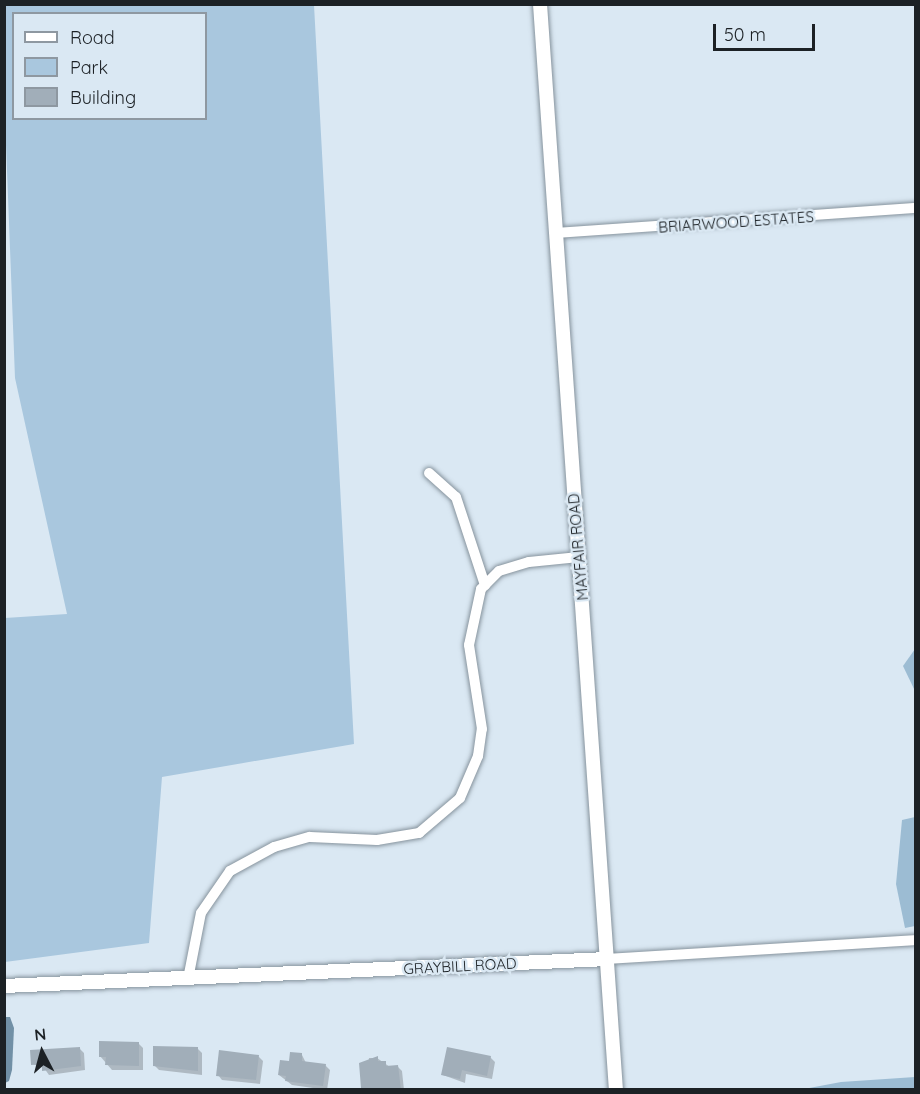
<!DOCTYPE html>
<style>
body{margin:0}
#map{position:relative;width:920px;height:1094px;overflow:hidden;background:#dae8f3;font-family:Quicksand,sans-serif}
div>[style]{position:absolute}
.green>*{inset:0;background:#a9c7de}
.forest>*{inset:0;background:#9cbcd3}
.water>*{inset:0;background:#7190a6}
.shadow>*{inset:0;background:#0003}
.building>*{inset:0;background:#a1aeb9}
.roads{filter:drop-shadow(0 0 2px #86939d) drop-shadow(0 0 2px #86939d)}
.minor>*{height:10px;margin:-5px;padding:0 5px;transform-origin:5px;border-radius:5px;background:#fff}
.tertiary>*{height:14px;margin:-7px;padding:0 7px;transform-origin:7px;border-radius:7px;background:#fff}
span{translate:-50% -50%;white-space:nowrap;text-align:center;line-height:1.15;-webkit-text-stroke:5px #dae8f3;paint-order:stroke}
.street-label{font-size:15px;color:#1c2125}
.frame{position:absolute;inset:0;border:6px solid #1c2125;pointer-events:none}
.legend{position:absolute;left:12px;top:12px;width:195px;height:108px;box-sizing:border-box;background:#dae8f3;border:2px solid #8e98a1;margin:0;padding:8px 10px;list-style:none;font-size:18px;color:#1c2125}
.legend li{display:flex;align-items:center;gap:12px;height:30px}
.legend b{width:30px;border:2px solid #8e98a1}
.north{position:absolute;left:12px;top:1022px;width:60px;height:60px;-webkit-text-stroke:4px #dae8f3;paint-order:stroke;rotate:354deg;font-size:16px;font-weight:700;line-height:24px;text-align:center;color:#1c2125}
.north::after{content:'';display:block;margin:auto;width:21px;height:27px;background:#1c2125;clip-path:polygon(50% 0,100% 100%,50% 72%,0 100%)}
.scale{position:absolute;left:713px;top:24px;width:102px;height:27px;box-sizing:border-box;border:3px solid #1c2125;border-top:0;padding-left:8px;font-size:18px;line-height:21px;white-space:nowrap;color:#1c2125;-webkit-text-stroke:4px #dae8f3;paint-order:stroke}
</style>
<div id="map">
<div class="green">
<div style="clip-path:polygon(evenodd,4px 5px,314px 5px,354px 744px,162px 777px,149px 943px,5px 962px,5px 618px,67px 614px,15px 378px,5px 119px,4px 5px,14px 14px,206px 14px,206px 118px,14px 118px,14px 14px)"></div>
</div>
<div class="forest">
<div style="clip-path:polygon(915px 649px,915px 691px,903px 666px)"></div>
<div style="clip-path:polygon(915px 817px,915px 926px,905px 928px,896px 884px,902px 820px)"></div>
<div style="clip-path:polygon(915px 1077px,915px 1089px,804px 1089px,841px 1082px)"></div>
</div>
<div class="water">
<div style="clip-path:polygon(5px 1017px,10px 1017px,14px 1028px,12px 1070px,9px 1081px,5px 1083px)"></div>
</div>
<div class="shadow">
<div style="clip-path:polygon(138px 1043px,143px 1048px,143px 1070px,112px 1070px,100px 1056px)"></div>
<div style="clip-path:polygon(79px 1048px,84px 1053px,85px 1070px,49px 1075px,44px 1068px,32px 1064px)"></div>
<div style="clip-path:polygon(198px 1049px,202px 1053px,202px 1075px,159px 1070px,154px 1065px)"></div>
<div style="clip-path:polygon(302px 1055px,306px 1063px,325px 1065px,330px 1070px,327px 1090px,292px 1085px,279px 1075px)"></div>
<div style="clip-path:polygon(258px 1056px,263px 1061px,260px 1084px,222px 1080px,218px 1075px)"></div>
<div style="clip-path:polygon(490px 1057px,495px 1062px,492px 1079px,466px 1074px,465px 1083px,443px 1075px)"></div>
<div style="clip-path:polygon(369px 1058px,377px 1058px,390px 1067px,398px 1067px,402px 1071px,404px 1090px,365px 1090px)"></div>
</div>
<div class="building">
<div style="clip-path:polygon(99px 1041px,139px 1042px,139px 1066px,105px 1065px,106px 1057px,99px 1057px)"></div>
<div style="clip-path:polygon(153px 1046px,198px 1047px,198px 1071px,153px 1066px)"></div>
<div style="clip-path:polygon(80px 1047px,81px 1066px,42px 1071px,42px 1064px,31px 1065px,30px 1050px)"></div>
<div style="clip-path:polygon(447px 1047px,491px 1056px,487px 1076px,462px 1070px,460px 1079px,441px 1075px)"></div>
<div style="clip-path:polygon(219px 1050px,259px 1055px,256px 1080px,216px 1076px)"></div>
<div style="clip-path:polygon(290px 1052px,302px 1053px,302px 1061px,326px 1064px,323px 1086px,285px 1081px,286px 1076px,278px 1075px,280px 1060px,289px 1061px)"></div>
<div style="clip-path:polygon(378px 1056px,378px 1061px,386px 1061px,386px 1066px,398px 1065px,401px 1090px,361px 1088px,359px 1063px)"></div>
</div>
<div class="roads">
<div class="minor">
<div style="left:557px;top:233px;width:360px;rotate:-4deg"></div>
<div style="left:429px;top:473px;width:36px;rotate:42deg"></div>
<div style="left:456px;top:497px;width:93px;rotate:71.8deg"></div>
<div style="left:607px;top:959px;width:310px;rotate:-3.5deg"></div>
<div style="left:188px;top:979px;width:67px;rotate:-78.9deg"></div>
<div style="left:201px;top:913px;width:51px;rotate:-55.4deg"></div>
<div style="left:230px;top:871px;width:50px;rotate:-28.6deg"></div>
<div style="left:274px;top:847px;width:37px;rotate:-16deg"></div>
<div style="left:310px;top:837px;width:67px;rotate:2.6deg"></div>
<div style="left:377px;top:840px;width:43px;rotate:-9.5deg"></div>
<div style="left:419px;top:833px;width:54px;rotate:-40.5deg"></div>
<div style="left:460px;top:798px;width:46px;rotate:-66.8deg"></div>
<div style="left:478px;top:756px;width:27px;rotate:-82deg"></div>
<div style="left:482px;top:729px;width:85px;rotate:-98.8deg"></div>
<div style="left:469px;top:645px;width:57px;rotate:-77.9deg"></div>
<div style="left:481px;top:589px;width:25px;rotate:-45deg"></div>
<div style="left:499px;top:571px;width:31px;rotate:-17deg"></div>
<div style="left:529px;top:562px;width:50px;rotate:-5.7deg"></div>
</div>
<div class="tertiary">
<div style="left:540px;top:4px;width:1089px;rotate:86deg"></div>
<div style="left:4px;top:986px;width:604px;rotate:-2.56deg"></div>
</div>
</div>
<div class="street-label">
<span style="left:736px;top:222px;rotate:-4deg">BRIARWOOD ESTATES</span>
<span style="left:578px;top:547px;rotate:-95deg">MAYFAIR ROAD</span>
<span style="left:460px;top:966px;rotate:-3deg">GRAYBILL ROAD</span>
</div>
<div class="frame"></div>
<ul class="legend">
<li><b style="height:8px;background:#fff"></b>Road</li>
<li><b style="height:16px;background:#a9c7de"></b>Park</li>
<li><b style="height:16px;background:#a1aeb9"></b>Building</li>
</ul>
<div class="north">N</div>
<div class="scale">50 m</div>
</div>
